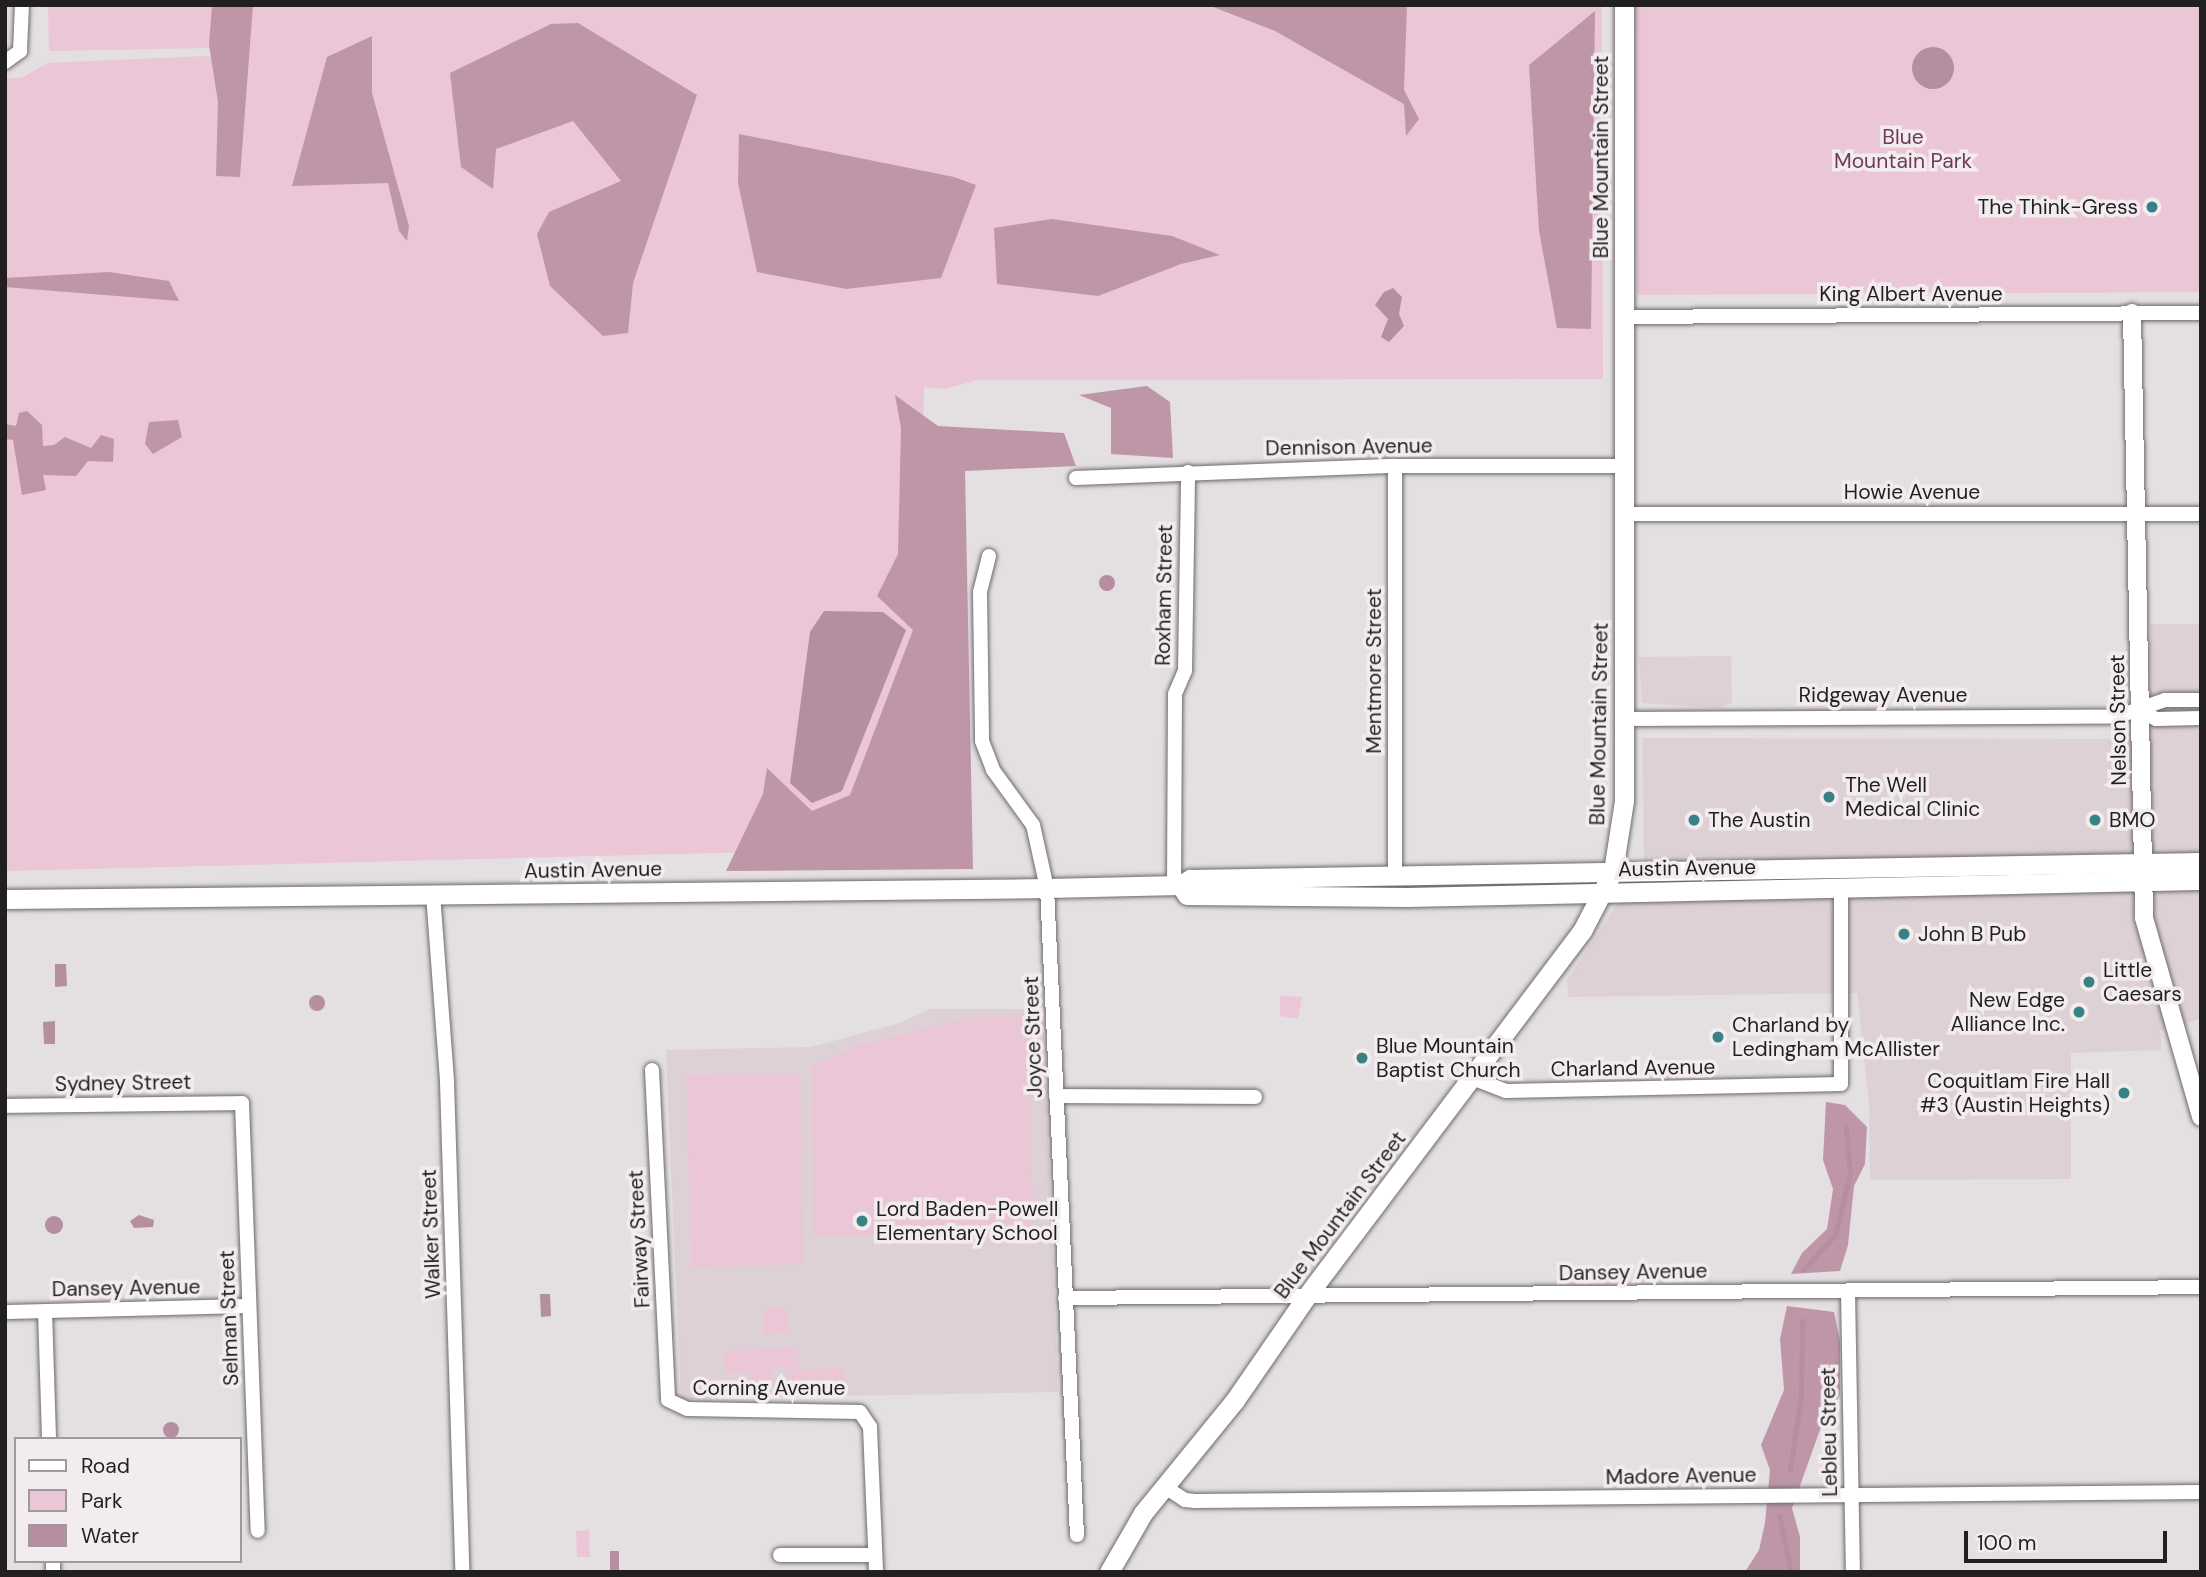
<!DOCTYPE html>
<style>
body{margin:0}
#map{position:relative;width:2206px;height:1577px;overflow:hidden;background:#e4dfe1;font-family:"DM Sans",sans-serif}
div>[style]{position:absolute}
.built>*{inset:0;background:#ded1d6}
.green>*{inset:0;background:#eac6d6}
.forest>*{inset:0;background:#be96a8}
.water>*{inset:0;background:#b58ea0}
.round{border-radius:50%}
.stream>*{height:4.5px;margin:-2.25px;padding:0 2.25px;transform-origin:2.25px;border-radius:2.25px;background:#b58ea0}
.roads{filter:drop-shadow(0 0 2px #6e6a6c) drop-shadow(0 0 2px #6e6a6c)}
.minor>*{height:14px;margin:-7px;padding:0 7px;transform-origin:7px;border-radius:7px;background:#fff}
.tertiary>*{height:18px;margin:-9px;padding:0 9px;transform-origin:9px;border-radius:9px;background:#fff}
.secondary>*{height:19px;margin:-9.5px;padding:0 9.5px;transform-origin:9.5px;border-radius:9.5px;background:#fff}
.dots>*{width:19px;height:19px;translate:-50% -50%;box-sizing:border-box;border:4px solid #f2ecee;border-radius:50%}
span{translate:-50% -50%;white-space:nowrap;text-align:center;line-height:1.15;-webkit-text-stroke:7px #f2ecee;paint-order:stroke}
.park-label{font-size:21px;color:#703a56}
.street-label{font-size:21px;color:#211f20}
.poi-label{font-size:21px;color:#211f20}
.right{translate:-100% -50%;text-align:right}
.left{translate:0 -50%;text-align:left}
.frame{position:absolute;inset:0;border:7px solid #211f20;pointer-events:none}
.legend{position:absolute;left:14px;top:1437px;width:228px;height:126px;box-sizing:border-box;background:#f2ecee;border:2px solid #9e9a9c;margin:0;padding:9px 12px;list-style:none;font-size:21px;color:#211f20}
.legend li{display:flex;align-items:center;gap:14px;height:35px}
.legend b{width:35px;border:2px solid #9e9a9c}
.scale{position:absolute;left:1964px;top:1531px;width:203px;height:32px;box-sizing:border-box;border:4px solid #211f20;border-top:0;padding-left:9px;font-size:21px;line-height:24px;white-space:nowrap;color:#211f20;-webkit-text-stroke:5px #f2ecee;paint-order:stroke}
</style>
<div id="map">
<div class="built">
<div style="clip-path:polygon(2150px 624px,2201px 624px,2201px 1019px,2160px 1030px,2162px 1050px,2071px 1053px,2071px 1179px,1870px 1180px,1869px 1104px,1857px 993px,1568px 997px,1567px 980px,1644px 863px,1642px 738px,2151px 739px)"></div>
<div style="clip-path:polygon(1731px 656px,1732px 703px,1716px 708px,1642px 703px,1639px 657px)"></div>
<div style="clip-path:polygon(929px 1009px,1043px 1009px,1058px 1392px,681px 1399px,666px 1050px,811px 1047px,900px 1023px)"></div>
</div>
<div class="green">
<div style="clip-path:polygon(48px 5px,213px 5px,212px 48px,49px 51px)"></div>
<div style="clip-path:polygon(227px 5px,1602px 5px,1603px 379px,977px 380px,945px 389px,924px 387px,914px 848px,5px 871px,5px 78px,21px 78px,48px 63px,227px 55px)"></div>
<div style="clip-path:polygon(1635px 5px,2201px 5px,2201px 292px,1637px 295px)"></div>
<div style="clip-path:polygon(1280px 996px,1302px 997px,1298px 1019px,1280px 1016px)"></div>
<div style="clip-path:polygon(1029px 1014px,1033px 1231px,814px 1236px,811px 1066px,858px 1046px,965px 1018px)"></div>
<div style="clip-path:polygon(800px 1073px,803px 1264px,691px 1267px,686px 1075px)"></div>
<div style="clip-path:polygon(764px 1308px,787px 1308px,788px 1333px,764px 1334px)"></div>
<div style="clip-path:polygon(797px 1347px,799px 1367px,771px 1369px,772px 1389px,752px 1390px,750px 1371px,726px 1373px,724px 1352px)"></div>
<div style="clip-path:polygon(843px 1368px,844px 1391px,788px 1393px,787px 1370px)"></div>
<div style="clip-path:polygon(589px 1530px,590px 1557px,577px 1557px,576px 1531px)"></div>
</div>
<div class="forest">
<div style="clip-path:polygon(212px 5px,253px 5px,240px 177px,216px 176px,218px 102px,209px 45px)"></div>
<div style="clip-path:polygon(1208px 5px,1407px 5px,1404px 90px,1419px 119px,1406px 136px,1404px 104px,1275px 31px)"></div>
<div style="clip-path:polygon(1595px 11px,1591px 329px,1557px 328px,1539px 231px,1529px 65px)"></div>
<div style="clip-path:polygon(578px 23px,697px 95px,633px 283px,628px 333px,603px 336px,550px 286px,537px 234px,549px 212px,621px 181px,573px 121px,496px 149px,493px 189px,461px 167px,450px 73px,551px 24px)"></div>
<div style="clip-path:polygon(372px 36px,372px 93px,409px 226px,407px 241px,399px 231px,388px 183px,292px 186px,327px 57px)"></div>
<div style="clip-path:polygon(739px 134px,954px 177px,976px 185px,941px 278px,846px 289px,757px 272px,738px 183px)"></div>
<div style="clip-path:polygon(1052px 219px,1172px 236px,1220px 255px,1181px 264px,1098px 296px,997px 284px,994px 228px)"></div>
<div style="clip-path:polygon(109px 272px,169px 281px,179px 301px,5px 287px,5px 278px)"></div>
<div style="clip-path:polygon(1147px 386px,1170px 402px,1173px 458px,1111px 454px,1111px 408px,1079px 395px)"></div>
<div style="clip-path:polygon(895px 395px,938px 426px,1064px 433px,1076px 466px,965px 471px,973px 869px,726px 871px,763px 794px,767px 768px,812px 811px,850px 795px,913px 630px,877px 596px,898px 554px,901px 428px)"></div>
<div style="clip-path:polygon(27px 411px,42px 425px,43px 446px,54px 445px,65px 437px,91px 448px,101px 435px,114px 439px,113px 462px,88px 461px,76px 476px,43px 475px,46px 490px,22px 495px,13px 440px,5px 439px,5px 424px,16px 426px,19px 413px)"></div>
<div style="clip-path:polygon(178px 420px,182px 437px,153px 454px,145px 444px,149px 422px)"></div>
<div style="clip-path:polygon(1826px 1102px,1845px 1105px,1867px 1127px,1865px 1164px,1854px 1186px,1848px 1245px,1840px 1271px,1791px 1274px,1802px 1253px,1827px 1229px,1833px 1189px,1823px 1160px)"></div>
<div style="clip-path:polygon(1787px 1306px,1834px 1312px,1840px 1341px,1840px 1395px,1821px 1427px,1792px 1508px,1800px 1537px,1800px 1572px,1745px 1572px,1759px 1550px,1765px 1523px,1770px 1470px,1761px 1445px,1784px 1390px,1780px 1339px)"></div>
</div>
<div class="water">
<div class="round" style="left:1912px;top:47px;width:42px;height:42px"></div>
<div style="clip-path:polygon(1393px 288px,1402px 297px,1399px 314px,1404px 326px,1389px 342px,1381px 337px,1388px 319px,1375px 305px,1384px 292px)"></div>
<div class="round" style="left:1099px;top:575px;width:16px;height:16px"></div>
<div style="clip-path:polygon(824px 611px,883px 612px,906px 630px,842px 791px,812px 803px,790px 783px,810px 632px)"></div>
<div style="clip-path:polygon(55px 964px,66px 964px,67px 986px,55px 987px)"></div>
<div class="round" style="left:309px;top:995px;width:16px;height:16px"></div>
<div style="clip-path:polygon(55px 1021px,55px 1044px,44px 1044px,43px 1022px)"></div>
<div style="clip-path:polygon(139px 1215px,154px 1220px,153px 1227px,134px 1228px,130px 1221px)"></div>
<div class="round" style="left:45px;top:1216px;width:18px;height:18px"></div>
<div style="clip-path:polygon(540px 1294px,550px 1294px,551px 1316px,541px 1317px)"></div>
<div class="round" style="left:163px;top:1422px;width:16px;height:16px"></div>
<div style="clip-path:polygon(610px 1551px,619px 1551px,619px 1572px,610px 1571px)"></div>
</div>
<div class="stream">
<div style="left:1803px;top:1270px;width:47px;rotate:-47.6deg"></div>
<div style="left:1835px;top:1235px;width:63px;rotate:-76.2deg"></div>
<div style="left:1850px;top:1174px;width:47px;rotate:-94.9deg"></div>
<div style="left:1790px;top:1470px;width:75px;rotate:-81.5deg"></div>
<div style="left:1801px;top:1396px;width:75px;rotate:-89.2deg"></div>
<div style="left:1780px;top:1516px;width:57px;rotate:78.9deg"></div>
</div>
<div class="roads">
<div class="minor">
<div style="left:5px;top:62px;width:19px;rotate:-36deg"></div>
<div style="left:20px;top:51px;width:46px;rotate:-87.5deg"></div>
<div style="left:1622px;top:317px;width:579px;rotate:-0.4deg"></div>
<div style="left:1076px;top:478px;width:319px;rotate:-2.2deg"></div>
<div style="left:1395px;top:466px;width:227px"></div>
<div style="left:1624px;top:514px;width:577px"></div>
<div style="left:989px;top:556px;width:37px;rotate:104deg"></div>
<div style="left:980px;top:592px;width:149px;rotate:89.2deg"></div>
<div style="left:982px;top:741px;width:31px;rotate:69deg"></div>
<div style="left:993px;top:770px;width:68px;rotate:54deg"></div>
<div style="left:1033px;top:825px;width:65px;rotate:77.5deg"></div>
<div style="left:1047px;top:888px;width:648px;rotate:87.35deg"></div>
<div style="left:2141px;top:711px;width:17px;rotate:28deg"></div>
<div style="left:2156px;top:719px;width:45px;rotate:-1.3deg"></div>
<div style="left:1624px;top:719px;width:495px;rotate:-0.3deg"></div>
<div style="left:2119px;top:716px;width:49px;rotate:-19.2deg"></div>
<div style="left:2165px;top:700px;width:36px"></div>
<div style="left:1395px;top:875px;width:409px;rotate:-90deg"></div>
<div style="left:1174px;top:886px;width:192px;rotate:-89.7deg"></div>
<div style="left:1175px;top:694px;width:25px;rotate:-67deg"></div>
<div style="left:1185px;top:671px;width:199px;rotate:-89.1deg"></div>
<div style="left:433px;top:894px;width:189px;rotate:85.7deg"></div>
<div style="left:447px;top:1082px;width:490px;rotate:88.2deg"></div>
<div style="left:652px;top:1070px;width:330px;rotate:87.2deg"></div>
<div style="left:668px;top:1400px;width:21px;rotate:25deg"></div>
<div style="left:687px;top:1409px;width:173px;rotate:1deg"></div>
<div style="left:860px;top:1412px;width:18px;rotate:56deg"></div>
<div style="left:870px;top:1427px;width:145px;rotate:87.6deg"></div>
<div style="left:1472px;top:1078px;width:36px;rotate:21deg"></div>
<div style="left:1506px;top:1091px;width:335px;rotate:-1.2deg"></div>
<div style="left:1841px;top:1084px;width:198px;rotate:-90deg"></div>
<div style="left:1056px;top:1096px;width:199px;rotate:0.3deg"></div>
<div style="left:5px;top:1106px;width:237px;rotate:-0.7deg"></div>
<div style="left:242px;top:1103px;width:428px;rotate:87.9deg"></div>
<div style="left:1848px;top:1291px;width:281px;rotate:89deg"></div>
<div style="left:1065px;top:1298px;width:1136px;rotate:-0.55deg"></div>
<div style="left:45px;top:1311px;width:128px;rotate:88.2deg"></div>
<div style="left:5px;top:1312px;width:244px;rotate:-1.4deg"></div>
<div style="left:1165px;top:1487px;width:24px;rotate:33deg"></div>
<div style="left:1185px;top:1500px;width:10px;rotate:6deg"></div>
<div style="left:1195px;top:1501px;width:1006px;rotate:-0.51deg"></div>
<div style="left:780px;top:1555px;width:95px"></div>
<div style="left:53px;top:1561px;width:11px;rotate:90deg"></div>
</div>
<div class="tertiary">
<div style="left:2132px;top:313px;width:605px;rotate:88.86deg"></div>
<div style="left:2144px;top:918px;width:207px;rotate:74deg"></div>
</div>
<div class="secondary">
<div style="left:1180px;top:885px;width:12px;rotate:55deg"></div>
<div style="left:1187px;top:895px;width:220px;rotate:0.5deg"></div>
<div style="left:1407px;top:897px;width:794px;rotate:-1.23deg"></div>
<div style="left:5px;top:899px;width:1042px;rotate:-0.6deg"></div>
<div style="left:1047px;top:888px;width:133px;rotate:-1.3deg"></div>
<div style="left:1180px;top:885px;width:12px;rotate:-31deg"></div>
<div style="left:1190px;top:879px;width:1011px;rotate:-0.96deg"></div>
<div style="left:1109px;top:1572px;width:68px;rotate:-60deg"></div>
<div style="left:1143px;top:1513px;width:146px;rotate:-50.8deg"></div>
<div style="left:1235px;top:1400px;width:125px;rotate:-55.4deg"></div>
<div style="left:1306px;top:1297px;width:458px;rotate:-53deg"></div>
<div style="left:1582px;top:931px;width:68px;rotate:-62.7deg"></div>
<div style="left:1613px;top:871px;width:71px;rotate:-81.1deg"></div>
<div style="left:1624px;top:801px;width:796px;rotate:-90deg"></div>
</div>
</div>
<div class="dots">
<div style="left:2152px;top:207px;background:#388184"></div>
<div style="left:1829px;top:797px;background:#388184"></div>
<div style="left:1694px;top:820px;background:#388184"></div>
<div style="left:2095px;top:820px;background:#388184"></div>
<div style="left:1904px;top:934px;background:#388184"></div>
<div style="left:2089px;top:982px;background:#388184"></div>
<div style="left:2079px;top:1012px;background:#388184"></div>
<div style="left:1718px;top:1037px;background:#388184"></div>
<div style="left:1362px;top:1058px;background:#388184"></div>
<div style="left:2124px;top:1093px;background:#388184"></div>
<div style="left:862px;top:1221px;background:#388184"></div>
</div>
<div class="park-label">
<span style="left:1903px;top:149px">Blue<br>Mountain Park</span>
</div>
<div class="street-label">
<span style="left:1601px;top:157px;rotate:-90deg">Blue Mountain Street</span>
<span style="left:1911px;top:294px">King Albert Avenue</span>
<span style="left:1349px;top:447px;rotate:-1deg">Dennison Avenue</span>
<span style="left:1912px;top:492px">Howie Avenue</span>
<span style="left:1164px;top:595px;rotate:-89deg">Roxham Street</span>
<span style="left:1374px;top:671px;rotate:-90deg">Mentmore Street</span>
<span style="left:1883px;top:695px">Ridgeway Avenue</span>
<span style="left:2118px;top:720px;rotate:-91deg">Nelson Street</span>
<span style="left:1599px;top:724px;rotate:-89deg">Blue Mountain Street</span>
<span style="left:1687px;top:868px;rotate:-1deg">Austin Avenue</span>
<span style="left:593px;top:870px;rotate:-1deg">Austin Avenue</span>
<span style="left:1033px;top:1037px;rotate:-92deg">Joyce Street</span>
<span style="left:1633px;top:1068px;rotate:-1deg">Charland Avenue</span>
<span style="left:123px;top:1083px;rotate:-1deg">Sydney Street</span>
<span style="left:1340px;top:1215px;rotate:-53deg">Blue Mountain Street</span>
<span style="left:431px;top:1234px;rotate:-92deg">Walker Street</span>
<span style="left:639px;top:1239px;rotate:-93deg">Fairway Street</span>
<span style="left:1633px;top:1272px;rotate:-1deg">Dansey Avenue</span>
<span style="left:126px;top:1288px;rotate:-1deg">Dansey Avenue</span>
<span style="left:229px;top:1318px;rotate:-92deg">Selman Street</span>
<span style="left:769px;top:1388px">Corning Avenue</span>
<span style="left:1829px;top:1432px;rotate:-91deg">Lebleu Street</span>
<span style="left:1681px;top:1476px;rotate:-1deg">Madore Avenue</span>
</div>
<div class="poi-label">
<span class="right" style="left:2138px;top:207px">The Think-Gress</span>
<span class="left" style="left:1845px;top:797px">The Well<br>Medical Clinic</span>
<span class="left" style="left:1708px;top:820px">The Austin</span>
<span class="left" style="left:2109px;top:820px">BMO</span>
<span class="left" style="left:1918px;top:934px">John B Pub</span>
<span class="left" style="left:2103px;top:982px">Little<br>Caesars</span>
<span class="right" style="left:2065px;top:1012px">New Edge<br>Alliance Inc.</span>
<span class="left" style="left:1732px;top:1037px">Charland by<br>Ledingham McAllister</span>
<span class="left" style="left:1376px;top:1058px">Blue Mountain<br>Baptist Church</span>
<span class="right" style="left:2110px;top:1093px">Coquitlam Fire Hall<br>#3 (Austin Heights)</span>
<span class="left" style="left:876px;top:1221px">Lord Baden-Powell<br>Elementary School</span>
</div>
<div class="frame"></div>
<ul class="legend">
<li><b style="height:9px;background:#fff"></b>Road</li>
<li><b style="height:19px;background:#eac6d6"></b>Park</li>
<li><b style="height:19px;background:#b58ea0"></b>Water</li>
</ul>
<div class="scale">100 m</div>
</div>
